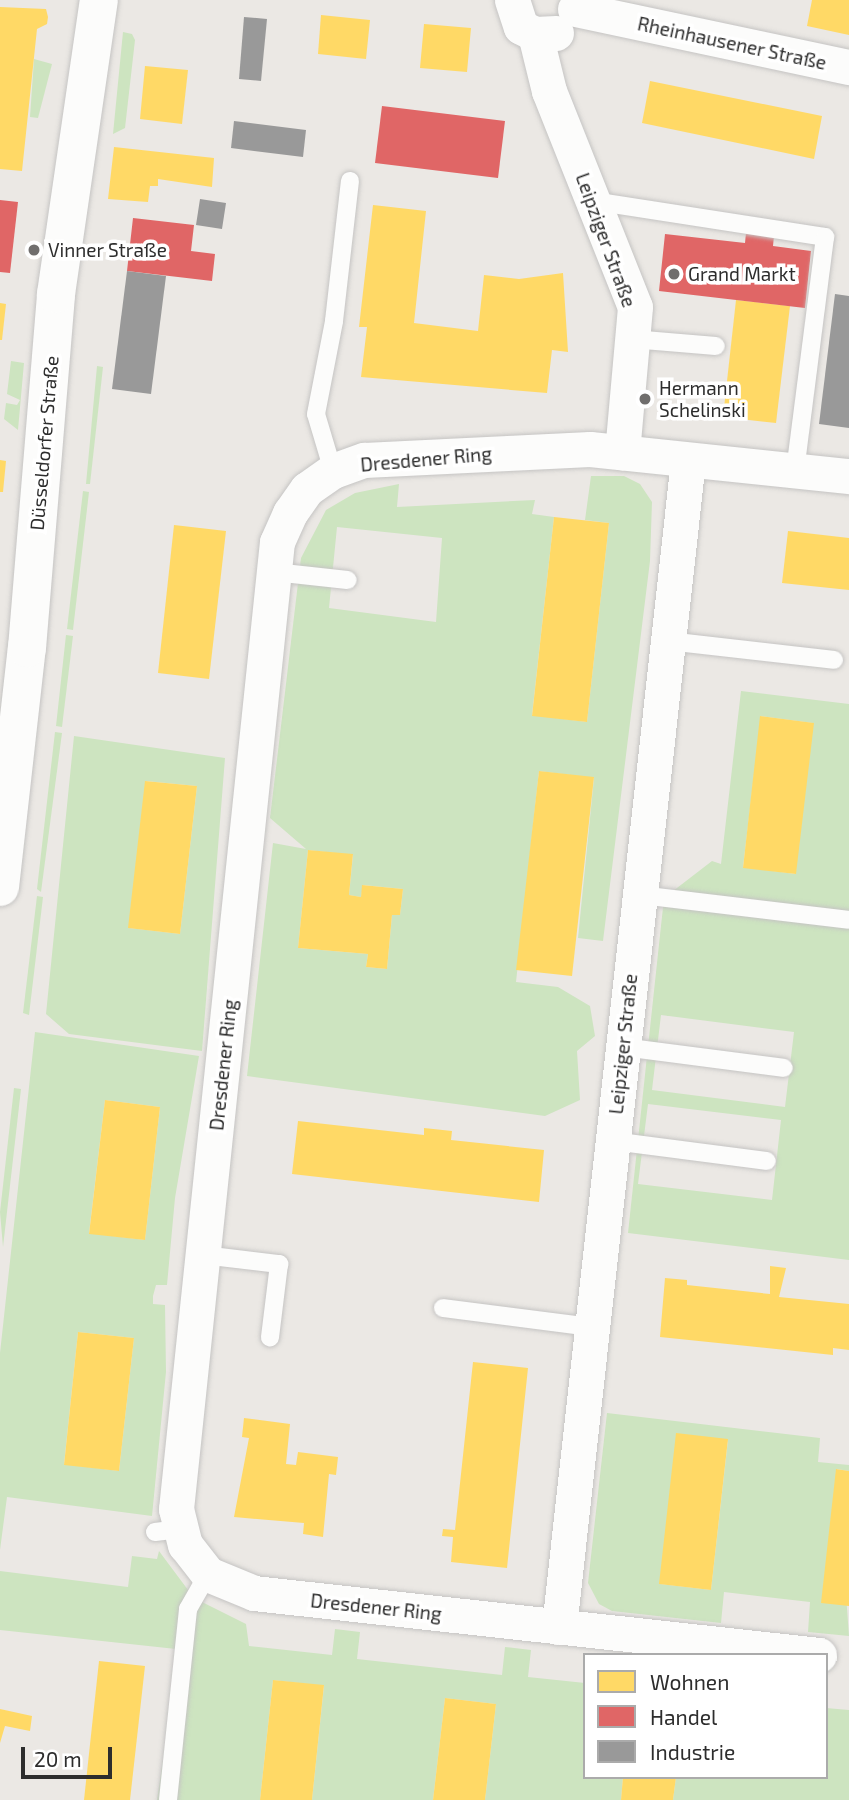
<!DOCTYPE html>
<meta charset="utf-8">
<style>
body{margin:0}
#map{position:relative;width:849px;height:1800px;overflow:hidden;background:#ebe8e4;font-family:"Exo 2",sans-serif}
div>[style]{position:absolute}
.green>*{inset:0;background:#cde4c0}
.homes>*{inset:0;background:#ffd966}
.shops>*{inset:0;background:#e06666}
.industry>*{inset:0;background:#999}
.roads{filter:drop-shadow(0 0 2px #c5c4c3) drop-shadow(0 0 2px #c5c4c3)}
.lane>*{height:18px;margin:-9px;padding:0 9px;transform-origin:9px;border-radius:9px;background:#fcfcfb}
.street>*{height:35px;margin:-17.5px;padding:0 17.5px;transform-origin:17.5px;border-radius:17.5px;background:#fcfcfb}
.secondary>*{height:38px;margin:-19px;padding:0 19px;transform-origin:19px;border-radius:19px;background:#fcfcfb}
.dots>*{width:19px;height:19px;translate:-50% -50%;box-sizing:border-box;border:4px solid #fff;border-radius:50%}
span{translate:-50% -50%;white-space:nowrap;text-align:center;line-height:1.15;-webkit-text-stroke:7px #fff;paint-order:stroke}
.street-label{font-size:19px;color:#2d2d2d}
.poi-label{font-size:19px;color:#2d2d2d}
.left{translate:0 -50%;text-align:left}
.legend{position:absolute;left:583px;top:1653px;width:245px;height:126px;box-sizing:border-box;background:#fff;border:2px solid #ababab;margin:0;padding:9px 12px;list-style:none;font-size:21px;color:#2d2d2d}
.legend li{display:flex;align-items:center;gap:14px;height:35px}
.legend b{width:35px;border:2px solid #ababab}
.scale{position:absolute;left:21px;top:1747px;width:91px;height:32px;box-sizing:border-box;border:4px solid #2d2d2d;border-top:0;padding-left:9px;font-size:21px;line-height:24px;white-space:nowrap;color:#2d2d2d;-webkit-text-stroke:5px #fff;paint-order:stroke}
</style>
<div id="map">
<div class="green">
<div style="clip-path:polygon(123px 32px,132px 34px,135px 40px,125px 128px,113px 134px)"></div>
<div style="clip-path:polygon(34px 59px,52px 64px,38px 118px,30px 117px)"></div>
<div style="clip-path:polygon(11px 361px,24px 363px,18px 430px,4px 419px,6px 403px,17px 405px,20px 400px,7px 394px)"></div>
<div style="clip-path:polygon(97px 366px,103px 367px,90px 484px,86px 484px)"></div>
<div style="clip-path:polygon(evenodd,591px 476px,624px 476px,640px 484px,652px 502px,650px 561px,603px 941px,578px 938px,594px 778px,539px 771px,516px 982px,558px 987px,590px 1006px,595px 1036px,577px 1051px,580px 1100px,545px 1116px,247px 1076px,273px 843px,306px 849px,270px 818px,301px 558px,326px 510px,355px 493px,399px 484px,397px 507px,535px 500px,532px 514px,554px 517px,532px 715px,587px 722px,609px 523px,585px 520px,591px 476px,337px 527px,442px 538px,436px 622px,329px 608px,337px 527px,591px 476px,308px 850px,353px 855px,349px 895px,361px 897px,363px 885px,403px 889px,400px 915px,392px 915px,387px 969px,366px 967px,368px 954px,298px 948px,308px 850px)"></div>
<div style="clip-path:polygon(83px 491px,89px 492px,73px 630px,67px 629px)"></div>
<div style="clip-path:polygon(66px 635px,73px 636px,62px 727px,56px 726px)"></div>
<div style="clip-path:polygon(evenodd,741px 691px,849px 704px,849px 1260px,628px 1233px,664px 898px,712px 861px,721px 864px,741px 691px,761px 716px,813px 723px,795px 874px,743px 867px,761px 716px,741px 691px,661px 1015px,794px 1032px,785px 1107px,652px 1090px,661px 1015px,741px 691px,648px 1104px,781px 1120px,772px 1200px,638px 1184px,648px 1104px)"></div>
<div style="clip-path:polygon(55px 732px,62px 733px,41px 892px,37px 889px)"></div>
<div style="clip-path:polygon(evenodd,74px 736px,225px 758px,202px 1051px,69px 1034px,46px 1014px,74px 736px,146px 781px,197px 786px,180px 934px,129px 928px,146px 781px)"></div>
<div style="clip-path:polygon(37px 896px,43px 897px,29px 1015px,23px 1013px)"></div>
<div style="clip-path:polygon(evenodd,35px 1032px,199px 1056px,175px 1198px,167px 1285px,156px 1285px,153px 1296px,153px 1304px,165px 1305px,166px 1372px,152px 1516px,7px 1497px,0 1550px,0 1353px,35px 1032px,105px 1100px,160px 1107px,145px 1240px,89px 1233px,105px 1100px,35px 1032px,78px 1332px,134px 1338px,119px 1471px,64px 1464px,78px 1332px)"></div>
<div style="clip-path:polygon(14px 1088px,21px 1089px,3px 1247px,0 1212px)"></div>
<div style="clip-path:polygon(evenodd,607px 1413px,820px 1438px,818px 1462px,849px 1465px,849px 1471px,837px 1469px,849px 1636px,808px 1632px,810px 1602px,724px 1592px,721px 1623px,612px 1611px,599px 1604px,588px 1583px,607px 1413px,728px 1440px,711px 1590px,660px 1584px,728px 1440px)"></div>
<div style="clip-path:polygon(159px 1551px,194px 1598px,246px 1624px,249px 1646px,332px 1655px,335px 1629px,360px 1632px,357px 1659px,502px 1675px,505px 1647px,531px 1650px,528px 1677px,585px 1683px,585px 1777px,623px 1777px,621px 1800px,485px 1800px,496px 1704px,445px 1698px,433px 1800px,312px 1800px,324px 1686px,273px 1680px,260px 1800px,157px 1800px,181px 1639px,176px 1649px,0 1630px,0 1571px,128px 1587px,132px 1556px,157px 1559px)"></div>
<div style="clip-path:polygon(826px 1708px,849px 1710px,849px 1800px,673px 1800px,676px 1777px,826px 1777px)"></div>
</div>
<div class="homes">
<div style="clip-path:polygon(812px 0,849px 0,849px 35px,807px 26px)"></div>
<div style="clip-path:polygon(0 7px,46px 9px,48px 17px,47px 24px,37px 29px,22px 171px,0 169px)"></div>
<div style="clip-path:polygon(321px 15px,370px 20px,366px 59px,318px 54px)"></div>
<div style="clip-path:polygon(424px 24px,471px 28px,467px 72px,420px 68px)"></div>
<div style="clip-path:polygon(145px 66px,188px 70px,182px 124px,140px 119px)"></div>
<div style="clip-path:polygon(650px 81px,822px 116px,814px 159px,642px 123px)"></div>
<div style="clip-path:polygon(114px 147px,214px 158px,212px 187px,158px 179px,158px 186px,150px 186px,148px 202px,108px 199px)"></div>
<div style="clip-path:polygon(373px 205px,426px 211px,414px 323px,478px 331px,484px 275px,519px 279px,563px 273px,568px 352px,552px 350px,547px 393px,361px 377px,367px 327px,359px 327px)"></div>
<div style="clip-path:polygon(736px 300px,790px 306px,776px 423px,723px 417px)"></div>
<div style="clip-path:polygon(0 303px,6px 304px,2px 340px,0 340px)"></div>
<div style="clip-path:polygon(0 460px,6px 461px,3px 492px,0 492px)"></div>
<div style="clip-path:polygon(554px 517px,609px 523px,587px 722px,532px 716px)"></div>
<div style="clip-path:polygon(174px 525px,226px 531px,209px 679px,158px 673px)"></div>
<div style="clip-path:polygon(788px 531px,849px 538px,849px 590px,782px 583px)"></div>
<div style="clip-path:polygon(760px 716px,814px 723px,796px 874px,743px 868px)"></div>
<div style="clip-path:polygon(539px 771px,594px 777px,572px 976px,516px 970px)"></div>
<div style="clip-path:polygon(145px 781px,197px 786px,180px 934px,128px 928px)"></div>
<div style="clip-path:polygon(308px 850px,353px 854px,349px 895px,361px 897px,362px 885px,403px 889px,400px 915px,392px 915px,387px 969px,366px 967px,368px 954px,298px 948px)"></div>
<div style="clip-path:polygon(105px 1100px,160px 1107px,145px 1240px,89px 1234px)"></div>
<div style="clip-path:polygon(298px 1121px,424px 1135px,424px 1128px,452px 1131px,451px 1140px,544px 1150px,539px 1202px,292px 1174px)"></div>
<div style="clip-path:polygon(770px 1266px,786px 1268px,779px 1297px,849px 1304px,849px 1350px,833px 1348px,833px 1355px,660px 1337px,665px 1278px,687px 1280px,687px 1285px,770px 1294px)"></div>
<div style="clip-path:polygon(78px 1332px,134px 1338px,119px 1471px,64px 1465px)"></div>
<div style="clip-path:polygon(473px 1362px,528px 1368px,507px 1568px,451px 1562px,453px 1537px,442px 1536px,443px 1529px,455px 1530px)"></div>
<div style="clip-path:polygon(244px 1418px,290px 1424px,286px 1464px,296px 1465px,298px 1452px,338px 1457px,336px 1475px,329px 1474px,323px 1537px,303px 1534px,304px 1523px,234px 1517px,249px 1438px,242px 1437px)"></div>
<div style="clip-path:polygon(676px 1433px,728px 1439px,711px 1590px,659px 1584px)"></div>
<div style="clip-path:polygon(836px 1469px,849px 1471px,849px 1606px,821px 1603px)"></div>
<div style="clip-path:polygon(99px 1661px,145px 1666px,130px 1800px,84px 1800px)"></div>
<div style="clip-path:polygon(273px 1680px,324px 1685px,312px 1800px,260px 1800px)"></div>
<div style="clip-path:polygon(445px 1698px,496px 1704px,485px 1800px,433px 1800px)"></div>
<div style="clip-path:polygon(0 1709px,32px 1716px,30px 1731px,5px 1726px,0 1743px)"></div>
<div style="clip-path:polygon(623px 1777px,676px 1777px,673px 1800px,621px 1800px)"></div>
</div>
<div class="shops">
<div style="clip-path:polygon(382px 106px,505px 121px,498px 178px,375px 163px)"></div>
<div style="clip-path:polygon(0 200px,18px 202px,10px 273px,0 272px)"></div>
<div style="clip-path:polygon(133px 218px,194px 225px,191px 251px,215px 254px,212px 281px,127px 271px)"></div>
<div style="clip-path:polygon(746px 233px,774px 236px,773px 246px,811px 251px,805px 308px,659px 291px,665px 234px,745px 243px)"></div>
</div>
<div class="industry">
<div style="clip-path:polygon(244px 17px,267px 19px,261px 81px,239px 79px)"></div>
<div style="clip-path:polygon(234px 121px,306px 130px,303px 157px,231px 148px)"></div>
<div style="clip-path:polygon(200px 199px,226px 203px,222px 229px,196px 225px)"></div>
<div style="clip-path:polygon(127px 271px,166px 276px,151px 394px,112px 389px)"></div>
<div style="clip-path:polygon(835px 294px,849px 296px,849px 428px,819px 424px)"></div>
</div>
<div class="roads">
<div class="lane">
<div style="left:593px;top:201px;width:235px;rotate:8.8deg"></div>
<div style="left:825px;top:237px;width:236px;rotate:97.3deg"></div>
<div style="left:632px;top:339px;width:84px;rotate:4.8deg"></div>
<div style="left:333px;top:471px;width:59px;rotate:-106.6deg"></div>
<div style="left:316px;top:414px;width:95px;rotate:-79deg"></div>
<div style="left:334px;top:321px;width:141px;rotate:-83.5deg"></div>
<div style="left:274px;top:572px;width:74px;rotate:6.2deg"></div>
<div style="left:668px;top:641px;width:167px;rotate:6.5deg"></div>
<div style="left:640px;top:895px;width:210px;rotate:6.8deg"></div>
<div style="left:623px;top:1047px;width:162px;rotate:7.4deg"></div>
<div style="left:613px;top:1141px;width:155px;rotate:7.4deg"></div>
<div style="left:203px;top:1255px;width:77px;rotate:6.8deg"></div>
<div style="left:279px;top:1264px;width:74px;rotate:97deg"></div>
<div style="left:443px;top:1308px;width:150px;rotate:7.3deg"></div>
<div style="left:155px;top:1532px;width:23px;rotate:-7deg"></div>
<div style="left:168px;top:1800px;width:192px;rotate:-84deg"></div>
<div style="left:188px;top:1609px;width:40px;rotate:-60.3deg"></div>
</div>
<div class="street">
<div style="left:512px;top:0;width:28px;rotate:72deg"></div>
<div style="left:521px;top:27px;width:16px;rotate:27deg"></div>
<div style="left:535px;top:34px;width:21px;rotate:-3deg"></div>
<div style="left:575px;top:9px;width:280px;rotate:12deg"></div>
<div style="left:535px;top:34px;width:59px;rotate:76.2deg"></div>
<div style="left:549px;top:91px;width:232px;rotate:68.3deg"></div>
<div style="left:635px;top:307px;width:146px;rotate:95.1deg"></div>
<div style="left:559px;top:1627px;width:1174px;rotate:-83.69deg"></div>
<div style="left:819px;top:1655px;width:568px;rotate:-173.74deg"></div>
<div style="left:254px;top:1593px;width:50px;rotate:-157.6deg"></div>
<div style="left:208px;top:1574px;width:37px;rotate:-128deg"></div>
<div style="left:185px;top:1545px;width:37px;rotate:-104deg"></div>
<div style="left:176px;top:1509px;width:972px;rotate:-84.04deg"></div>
<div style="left:277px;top:542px;width:32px;rotate:-66deg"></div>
<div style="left:290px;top:513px;width:29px;rotate:-55deg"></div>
<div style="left:307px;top:489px;width:32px;rotate:-35deg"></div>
<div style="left:333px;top:471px;width:33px;rotate:-20deg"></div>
<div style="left:364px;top:460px;width:226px;rotate:-2.8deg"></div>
<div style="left:590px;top:449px;width:260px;rotate:6deg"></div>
</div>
<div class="secondary">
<div style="left:0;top:887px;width:241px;rotate:-83.6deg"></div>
<div style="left:27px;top:648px;width:355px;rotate:-85.3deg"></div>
<div style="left:56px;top:294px;width:297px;rotate:-81.7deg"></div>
</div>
</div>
<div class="dots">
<div style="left:34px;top:250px;background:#706e6d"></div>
<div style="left:674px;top:274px;background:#706e6d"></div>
<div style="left:645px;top:399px;background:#706e6d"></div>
</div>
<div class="street-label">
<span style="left:732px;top:43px;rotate:12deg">Rheinhausener Straße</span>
<span style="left:606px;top:240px;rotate:70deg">Leipziger Straße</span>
<span style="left:44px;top:443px;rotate:-85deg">Düsseldorfer Straße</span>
<span style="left:426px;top:459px;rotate:-5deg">Dresdener Ring</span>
<span style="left:623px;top:1044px;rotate:-84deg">Leipziger Straße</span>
<span style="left:223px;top:1065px;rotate:-84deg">Dresdener Ring</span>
<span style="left:376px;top:1607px;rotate:6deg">Dresdener Ring</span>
</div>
<div class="poi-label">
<span class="left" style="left:48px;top:250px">Vinner Straße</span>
<span class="left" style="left:688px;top:274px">Grand Markt</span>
<span class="left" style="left:659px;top:399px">Hermann<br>Schelinski</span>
</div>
<ul class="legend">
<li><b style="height:19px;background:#ffd966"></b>Wohnen</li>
<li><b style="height:19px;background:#e06666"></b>Handel</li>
<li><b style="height:19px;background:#999"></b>Industrie</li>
</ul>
<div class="scale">20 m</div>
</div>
